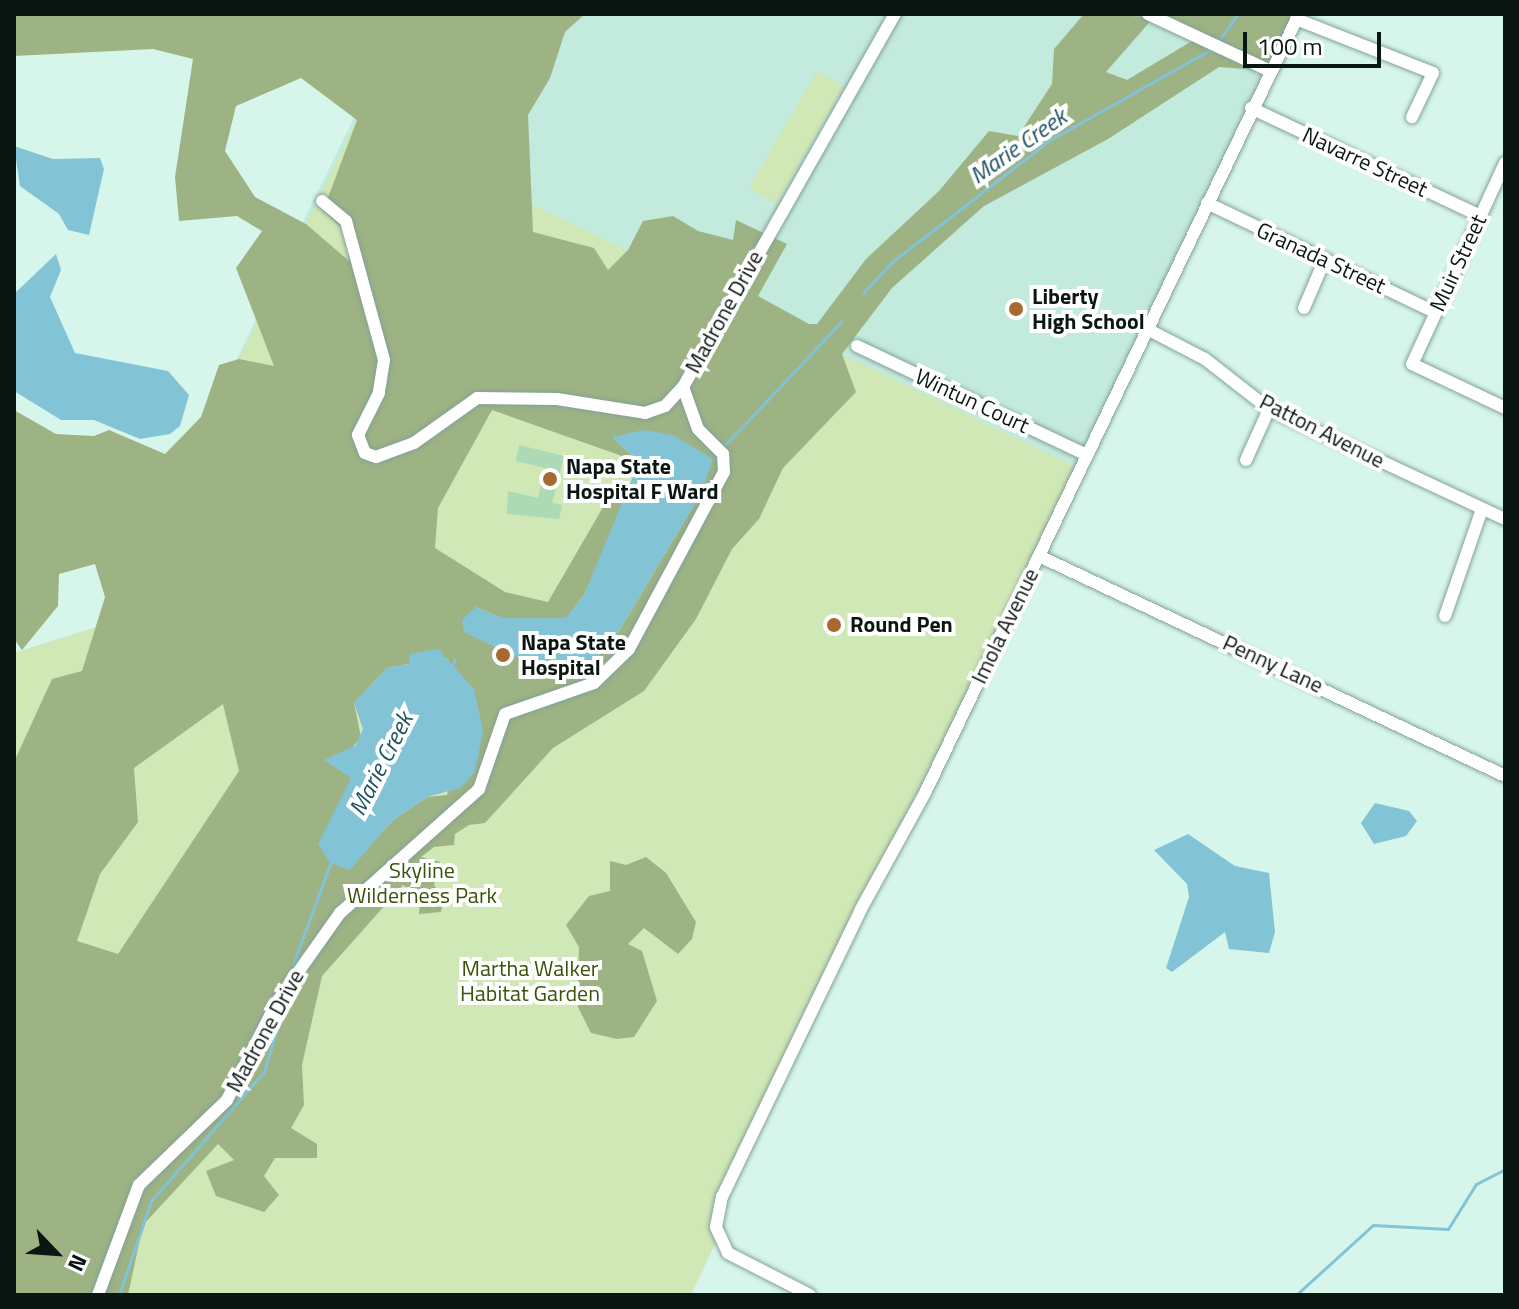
<!DOCTYPE html>
<style>
body{margin:0}
#map{position:relative;width:1519px;height:1309px;overflow:hidden;background:#d7f6eb;font-family:"Titillium Web",sans-serif}
div>[style]{position:absolute}
.built>*{inset:0;background:#c2eadd}
.green>*{inset:0;background:#d0e7b6}
.forest>*{inset:0;background:#9db383}
.water>*{inset:0;background:#82c3d6}
.stream>*{height:3px;margin:-1.5px;padding:0 1.5px;transform-origin:1.5px;border-radius:1.5px;background:#82c3d6}
.building>*{inset:0;background:#abdab4}
.roads{filter:drop-shadow(0 0 2px #84a198) drop-shadow(0 0 2px #84a198)}
.minor>*{height:12px;margin:-6px;padding:0 6px;transform-origin:6px;border-radius:6px;background:#fff}
.dots>*{width:22px;height:22px;translate:-50% -50%;box-sizing:border-box;border:4px solid #fff;border-radius:50%}
span{translate:-50% -50%;white-space:nowrap;text-align:center;line-height:1.15;-webkit-text-stroke:8px #fff;paint-order:stroke}
.street-label{font-size:22px;color:#0a1612}
.poi-label{font-size:22px;color:#0a1612;font-weight:700}
.left{translate:0 -50%;text-align:left}
.park-label{font-size:22px;color:#395308}
.water-label{font-size:24px;color:#1b5260;font-style:italic}
.frame{position:absolute;inset:0;border:16px solid #0a1612;pointer-events:none}
.north{position:absolute;left:16px;top:1213px;width:80px;height:80px;-webkit-text-stroke:6px #fff;paint-order:stroke;rotate:115deg;font-size:22px;font-weight:700;line-height:32px;text-align:center;color:#0a1612}
.north::after{content:'';display:block;margin:auto;width:28px;height:36px;background:#0a1612;clip-path:polygon(50% 0,100% 100%,50% 72%,0 100%)}
.scale{position:absolute;left:1243px;top:32px;width:138px;height:36px;box-sizing:border-box;border:4px solid #0a1612;border-top:0;padding-left:10px;font-size:24px;line-height:28px;white-space:nowrap;color:#0a1612;-webkit-text-stroke:6px #fff;paint-order:stroke}
</style>
<div id="map">
<div class="built">
<div style="clip-path:polygon(404px 14px,1299px 14px,722px 1197px,691px 1295px,14px 1295px,14px 653px,109px 623px)"></div>
</div>
<div class="green">
<div style="clip-path:polygon(817px 71px,844px 86px,776px 204px,749px 188px)"></div>
<div style="clip-path:polygon(357px 120px,1080px 469px,722px 1197px,718px 1238px,691px 1295px,14px 1295px,14px 653px,109px 623px)"></div>
</div>
<div class="forest">
<div style="clip-path:polygon(evenodd,14px 14px,585px 14px,565px 32px,550px 78px,528px 115px,533px 232px,594px 248px,608px 270px,628px 250px,643px 221px,673px 216px,698px 231px,733px 240px,736px 220px,787px 244px,758px 296px,809px 324px,817px 324px,866px 259px,939px 191px,989px 131px,1018px 136px,1052px 84px,1054px 49px,1084px 14px,1154px 17px,1106px 72px,1127px 80px,1197px 38px,1166px 23px,1171px 14px,1299px 14px,1270px 71px,1219px 67px,1108px 139px,984px 206px,892px 288px,842px 354px,856px 392px,783px 468px,759px 519px,732px 549px,696px 619px,644px 691px,553px 748px,485px 823px,469px 825px,455px 834px,454px 845px,434px 847px,421px 857px,440px 862px,434px 885px,444px 899px,441px 912px,419px 914px,420px 899px,403px 885px,322px 976px,302px 1065px,304px 1105px,291px 1128px,317px 1144px,317px 1158px,275px 1158px,264px 1176px,279px 1195px,264px 1212px,216px 1196px,206px 1171px,234px 1160px,218px 1144px,143px 1225px,128px 1295px,14px 1295px,14px 762px,52px 679px,82px 671px,105px 597px,95px 564px,59px 574px,58px 606px,22px 650px,14px 639px,14px 410px,56px 434px,94px 436px,109px 430px,165px 454px,201px 417px,219px 365px,239px 359px,274px 366px,236px 268px,262px 231px,237px 216px,179px 221px,175px 177px,193px 59px,153px 49px,14px 56px,14px 14px,301px 78px,357px 120px,323px 211px,346px 232px,349px 261px,306px 224px,255px 197px,225px 151px,236px 106px,301px 78px,14px 14px,492px 410px,639px 462px,613px 438px,701px 493px,612px 643px,469px 635px,476px 607px,502px 618px,566px 619px,584px 595px,632px 487px,613px 490px,548px 602px,505px 592px,435px 548px,438px 508px,492px 410px,14px 14px,418px 652px,448px 659px,451px 670px,474px 689px,447px 795px,427px 797px,392px 821px,350px 869px,337px 864px,351px 778px,333px 755px,347px 754px,361px 737px,354px 703px,387px 668px,409px 664px,418px 652px,14px 14px,223px 704px,239px 771px,118px 954px,77px 941px,100px 874px,138px 822px,134px 768px,223px 704px)"></div>
<div style="clip-path:polygon(646px 857px,666px 873px,696px 922px,692px 939px,678px 954px,644px 928px,628px 944px,642px 951px,657px 1001px,634px 1037px,617px 1039px,591px 1033px,578px 1007px,579px 947px,566px 925px,589px 896px,610px 891px,610px 861px,626px 865px)"></div>
</div>
<div class="water">
<div style="clip-path:polygon(14px 146px,53px 159px,100px 158px,104px 169px,89px 235px,68px 230px,59px 214px,20px 186px)"></div>
<div style="clip-path:polygon(56px 254px,61px 270px,50px 297px,75px 353px,168px 371px,189px 395px,180px 426px,170px 434px,140px 439px,94px 420px,61px 420px,14px 391px,14px 294px)"></div>
<div style="clip-path:polygon(644px 430px,673px 435px,713px 459px,701px 493px,612px 643px,590px 665px,552px 666px,522px 660px,464px 632px,462px 620px,476px 607px,502px 618px,566px 618px,584px 595px,639px 462px,612px 437px)"></div>
<div style="clip-path:polygon(438px 649px,474px 689px,483px 730px,475px 772px,460px 788px,427px 797px,392px 821px,350px 870px,330px 863px,318px 844px,351px 778px,324px 760px,356px 745px,363px 729px,354px 703px,387px 668px,409px 664px,410px 654px)"></div>
<div style="clip-path:polygon(1375px 803px,1409px 811px,1417px 821px,1406px 836px,1374px 844px,1361px 823px)"></div>
<div style="clip-path:polygon(1188px 834px,1235px 866px,1269px 873px,1275px 932px,1269px 953px,1229px 949px,1225px 932px,1172px 972px,1166px 968px,1189px 897px,1187px 884px,1154px 850px)"></div>
</div>
<div class="stream">
<div style="left:1219px;top:40px;width:32px;rotate:-54deg"></div>
<div style="left:863px;top:293px;width:42px;rotate:-46.9deg"></div>
<div style="left:892px;top:262px;width:200px;rotate:-37.7deg"></div>
<div style="left:1050px;top:140px;width:184px;rotate:-29.4deg"></div>
<div style="left:725px;top:445px;width:170px;rotate:-46.7deg"></div>
<div style="left:449px;top:672px;width:14px;rotate:-65deg"></div>
<div style="left:293px;top:964px;width:109px;rotate:-69.6deg"></div>
<div style="left:119px;top:1295px;width:99px;rotate:-71.2deg"></div>
<div style="left:151px;top:1201px;width:171px;rotate:-48.8deg"></div>
<div style="left:264px;top:1072px;width:77px;rotate:-73.4deg"></div>
<div style="left:1296px;top:1295px;width:104px;rotate:-42.3deg"></div>
<div style="left:1373px;top:1225px;width:75px;rotate:3.1deg"></div>
<div style="left:1448px;top:1229px;width:53px;rotate:-58.1deg"></div>
<div style="left:1476px;top:1184px;width:33px;rotate:-27deg"></div>
</div>
<div class="building">
<div style="clip-path:polygon(519px 445px,564px 456px,552px 503px,562px 505px,559px 519px,507px 514px,508px 491px,538px 498px,545px 468px,516px 461px)"></div>
</div>
<div class="roads">
<div class="minor">
<div style="left:1148px;top:14px;width:135px;rotate:25deg"></div>
<div style="left:1296px;top:19px;width:147px;rotate:21.5deg"></div>
<div style="left:1433px;top:73px;width:49px;rotate:115.5deg"></div>
<div style="left:1251px;top:108px;width:253px;rotate:25.2deg"></div>
<div style="left:1505px;top:163px;width:221px;rotate:114.8deg"></div>
<div style="left:1412px;top:364px;width:103px;rotate:25.3deg"></div>
<div style="left:322px;top:201px;width:31px;rotate:40deg"></div>
<div style="left:346px;top:221px;width:144px;rotate:74.7deg"></div>
<div style="left:384px;top:360px;width:33px;rotate:99deg"></div>
<div style="left:379px;top:393px;width:47px;rotate:116.6deg"></div>
<div style="left:358px;top:435px;width:19px;rotate:69deg"></div>
<div style="left:365px;top:453px;width:12px;rotate:20deg"></div>
<div style="left:376px;top:457px;width:40px;rotate:-20.2deg"></div>
<div style="left:414px;top:443px;width:77px;rotate:-35.5deg"></div>
<div style="left:477px;top:398px;width:80px;rotate:0.7deg"></div>
<div style="left:557px;top:399px;width:89px;rotate:9deg"></div>
<div style="left:645px;top:413px;width:21px;rotate:-19deg"></div>
<div style="left:665px;top:406px;width:26px;rotate:-47deg"></div>
<div style="left:1207px;top:203px;width:253px;rotate:25.6deg"></div>
<div style="left:1304px;top:308px;width:53px;rotate:-66.8deg"></div>
<div style="left:1147px;top:329px;width:65px;rotate:27.3deg"></div>
<div style="left:1205px;top:359px;width:81px;rotate:38deg"></div>
<div style="left:1269px;top:409px;width:260px;rotate:25deg"></div>
<div style="left:857px;top:346px;width:255px;rotate:25.4deg"></div>
<div style="left:1246px;top:460px;width:56px;rotate:-65.7deg"></div>
<div style="left:1039px;top:556px;width:515px;rotate:25.27deg"></div>
<div style="left:1445px;top:616px;width:113px;rotate:-70.9deg"></div>
<div style="left:98px;top:1295px;width:117px;rotate:-69.6deg"></div>
<div style="left:139px;top:1185px;width:122px;rotate:-44deg"></div>
<div style="left:227px;top:1100px;width:110px;rotate:-63deg"></div>
<div style="left:277px;top:1002px;width:109px;rotate:-54.7deg"></div>
<div style="left:340px;top:913px;width:186px;rotate:-41.7deg"></div>
<div style="left:479px;top:789px;width:79px;rotate:-70.9deg"></div>
<div style="left:505px;top:714px;width:94px;rotate:-19.2deg"></div>
<div style="left:594px;top:683px;width:49px;rotate:-44.2deg"></div>
<div style="left:629px;top:649px;width:201px;rotate:-61.8deg"></div>
<div style="left:724px;top:472px;width:18px;rotate:-93deg"></div>
<div style="left:723px;top:454px;width:35px;rotate:-135deg"></div>
<div style="left:698px;top:429px;width:45px;rotate:-109.7deg"></div>
<div style="left:683px;top:387px;width:429px;rotate:-60.4deg"></div>
<div style="left:810px;top:1295px;width:92px;rotate:-152.9deg"></div>
<div style="left:728px;top:1253px;width:29px;rotate:-115deg"></div>
<div style="left:716px;top:1227px;width:31px;rotate:-79deg"></div>
<div style="left:722px;top:1197px;width:320px;rotate:-64.2deg"></div>
<div style="left:861px;top:909px;width:132px;rotate:-61.1deg"></div>
<div style="left:925px;top:793px;width:864px;rotate:-64.35deg"></div>
</div>
</div>
<div class="dots">
<div style="left:1016px;top:309px;background:#a7692f"></div>
<div style="left:550px;top:479px;background:#a7692f"></div>
<div style="left:834px;top:625px;background:#a7692f"></div>
<div style="left:503px;top:655px;background:#a7692f"></div>
</div>
<div class="street-label">
<span style="left:1365px;top:162px;rotate:25deg">Navarre Street</span>
<span style="left:1321px;top:258px;rotate:25deg">Granada Street</span>
<span style="left:1458px;top:263px;rotate:-65deg">Muir Street</span>
<span style="left:724px;top:312px;rotate:-61deg">Madrone Drive</span>
<span style="left:972px;top:401px;rotate:25deg">Wintun Court</span>
<span style="left:1322px;top:431px;rotate:27deg">Patton Avenue</span>
<span style="left:1005px;top:626px;rotate:-64deg">Imola Avenue</span>
<span style="left:1273px;top:664px;rotate:25deg">Penny Lane</span>
<span style="left:265px;top:1031px;rotate:-61deg">Madrone Drive</span>
</div>
<div class="poi-label">
<span class="left" style="left:1032px;top:309px">Liberty<br>High School</span>
<span class="left" style="left:566px;top:479px">Napa State<br>Hospital F Ward</span>
<span class="left" style="left:850px;top:625px">Round Pen</span>
<span class="left" style="left:521px;top:655px">Napa State<br>Hospital</span>
</div>
<div class="park-label">
<span style="left:422px;top:883px">Skyline<br>Wilderness Park</span>
<span style="left:530px;top:981px">Martha Walker<br>Habitat Garden</span>
</div>
<div class="water-label">
<span style="left:1018px;top:146px;rotate:-35deg">Marie Creek</span>
<span style="left:381px;top:764px;rotate:-63deg">Marie Creek</span>
</div>
<div class="frame"></div>
<div class="north">N</div>
<div class="scale">100 m</div>
</div>
